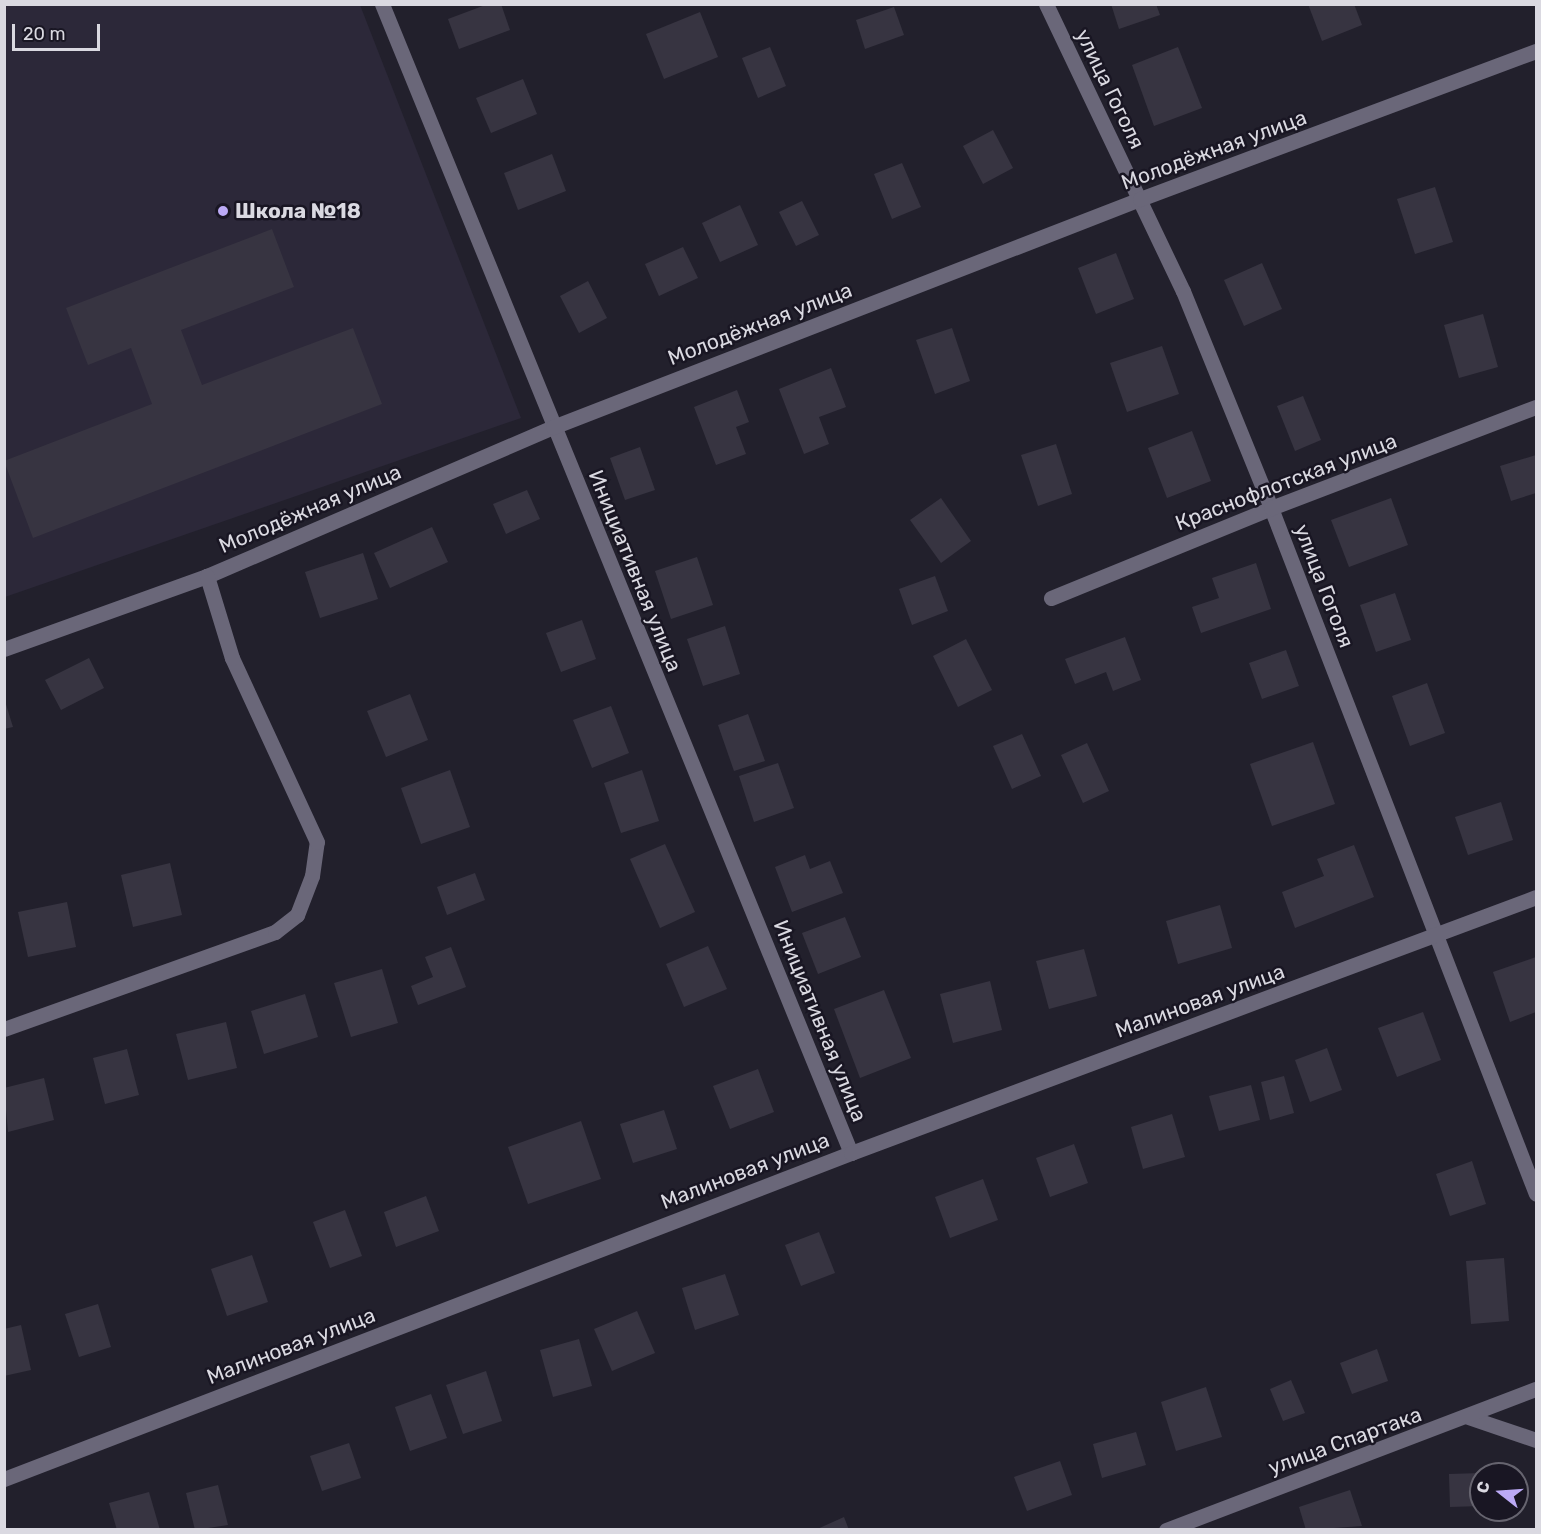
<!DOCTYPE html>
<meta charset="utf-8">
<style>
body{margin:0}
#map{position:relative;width:1541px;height:1534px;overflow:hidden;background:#22202c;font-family:Rubik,sans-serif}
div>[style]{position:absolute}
.built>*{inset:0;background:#2c2839}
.building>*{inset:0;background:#373441}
.minor>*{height:15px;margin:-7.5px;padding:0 7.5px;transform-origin:7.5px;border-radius:7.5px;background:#6a6779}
.dots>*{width:16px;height:16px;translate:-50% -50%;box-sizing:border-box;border:3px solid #191623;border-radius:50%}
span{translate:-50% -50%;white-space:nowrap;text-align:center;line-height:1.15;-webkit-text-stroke:5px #191623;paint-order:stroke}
.street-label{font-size:21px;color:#dad9e1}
.poi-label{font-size:21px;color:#dad9e1;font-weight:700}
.left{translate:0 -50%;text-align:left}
.frame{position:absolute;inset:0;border:6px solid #dad9e1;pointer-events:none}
.north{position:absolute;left:1469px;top:1462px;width:60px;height:60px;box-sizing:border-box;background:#191623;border:2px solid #66646f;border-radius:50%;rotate:287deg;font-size:16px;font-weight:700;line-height:24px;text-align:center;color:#dad9e1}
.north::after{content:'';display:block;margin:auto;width:21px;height:27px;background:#bcaaf6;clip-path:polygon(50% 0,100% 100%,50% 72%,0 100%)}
.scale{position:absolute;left:12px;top:24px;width:88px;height:27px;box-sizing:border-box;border:3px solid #dad9e1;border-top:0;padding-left:8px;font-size:18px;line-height:21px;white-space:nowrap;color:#dad9e1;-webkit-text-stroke:4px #191623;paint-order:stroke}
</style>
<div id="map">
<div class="built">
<div style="clip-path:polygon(4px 5px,360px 5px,521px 418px,5px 597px)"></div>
</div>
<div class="building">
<div style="clip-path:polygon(488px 4px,501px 4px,510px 30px,459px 49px,448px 19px)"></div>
<div style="clip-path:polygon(1111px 4px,1156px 4px,1160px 15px,1119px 29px)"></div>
<div style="clip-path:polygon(1308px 4px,1354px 4px,1362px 25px,1322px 41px)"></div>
<div style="clip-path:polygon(894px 7px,904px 35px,865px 49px,856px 20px)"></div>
<div style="clip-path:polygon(700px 12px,718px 57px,664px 79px,646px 34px)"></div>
<div style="clip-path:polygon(770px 47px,786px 86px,758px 98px,742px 58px)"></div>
<div style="clip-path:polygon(1178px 47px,1202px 108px,1154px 126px,1132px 65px)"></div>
<div style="clip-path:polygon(523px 79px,537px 114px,491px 133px,476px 98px)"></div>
<div style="clip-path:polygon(993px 130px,1013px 168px,983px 184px,963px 146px)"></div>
<div style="clip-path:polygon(552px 154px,566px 191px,518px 210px,504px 173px)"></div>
<div style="clip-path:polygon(902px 163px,921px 207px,892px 219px,874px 174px)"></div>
<div style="clip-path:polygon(1435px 187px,1453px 242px,1415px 254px,1397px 199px)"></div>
<div style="clip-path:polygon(802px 201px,819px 235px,796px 246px,779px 212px)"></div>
<div style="clip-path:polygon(740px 205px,758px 245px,720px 262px,702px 223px)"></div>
<div style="clip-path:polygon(272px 229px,294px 287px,181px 330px,202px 385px,353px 328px,382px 404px,33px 538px,4px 461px,152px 404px,131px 348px,88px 365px,66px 308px)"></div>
<div style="clip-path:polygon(683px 247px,698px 278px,659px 296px,645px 264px)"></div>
<div style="clip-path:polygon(1116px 253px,1134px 299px,1096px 314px,1078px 268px)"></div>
<div style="clip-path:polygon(1262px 263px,1282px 309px,1244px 326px,1224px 280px)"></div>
<div style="clip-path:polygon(588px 281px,607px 318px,579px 333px,560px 296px)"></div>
<div style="clip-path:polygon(1483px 314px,1498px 367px,1459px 378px,1444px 325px)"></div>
<div style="clip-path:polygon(952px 328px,970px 381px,935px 394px,916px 340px)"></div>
<div style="clip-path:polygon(1162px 346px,1179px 394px,1127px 412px,1110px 363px)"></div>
<div style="clip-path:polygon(831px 368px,846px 407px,819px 417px,829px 444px,804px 454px,779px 389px)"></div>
<div style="clip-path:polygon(737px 390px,749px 422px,736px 427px,746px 454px,716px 465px,694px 407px)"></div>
<div style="clip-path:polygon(1303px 396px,1321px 440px,1295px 451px,1277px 406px)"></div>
<div style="clip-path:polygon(1192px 431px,1211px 481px,1167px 498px,1148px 448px)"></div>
<div style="clip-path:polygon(1056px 444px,1072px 494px,1038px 506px,1021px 455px)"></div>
<div style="clip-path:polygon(640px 447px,655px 490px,625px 500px,610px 458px)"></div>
<div style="clip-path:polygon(1536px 455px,1536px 493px,1511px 501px,1500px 466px)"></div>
<div style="clip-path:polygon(527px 490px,540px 519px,506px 534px,493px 504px)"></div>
<div style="clip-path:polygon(941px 498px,971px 541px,941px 563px,910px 520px)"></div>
<div style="clip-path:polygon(1391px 498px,1408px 545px,1349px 567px,1331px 520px)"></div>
<div style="clip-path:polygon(432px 527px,448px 562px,390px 588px,374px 553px)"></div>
<div style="clip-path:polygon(363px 553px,378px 599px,320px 618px,305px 572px)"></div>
<div style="clip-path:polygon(697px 557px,713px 605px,671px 619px,655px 571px)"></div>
<div style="clip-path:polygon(1256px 563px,1271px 609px,1201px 633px,1192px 607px,1219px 598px,1212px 578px)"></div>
<div style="clip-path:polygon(935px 576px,948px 611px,912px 625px,899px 589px)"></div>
<div style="clip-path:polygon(1395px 593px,1411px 640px,1376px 652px,1360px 605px)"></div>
<div style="clip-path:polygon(582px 620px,596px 659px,561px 672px,546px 633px)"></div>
<div style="clip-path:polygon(725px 626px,740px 674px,703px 686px,687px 639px)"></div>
<div style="clip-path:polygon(1125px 637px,1141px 680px,1113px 691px,1106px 672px,1075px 684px,1065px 659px)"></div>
<div style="clip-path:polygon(966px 639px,992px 690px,958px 707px,933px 656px)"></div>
<div style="clip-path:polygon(1286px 650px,1299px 686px,1262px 699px,1249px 663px)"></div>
<div style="clip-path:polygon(89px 658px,104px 688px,61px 710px,45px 680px)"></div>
<div style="clip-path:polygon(1427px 683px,1445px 733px,1410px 746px,1392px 696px)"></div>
<div style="clip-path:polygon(410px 694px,428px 740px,386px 757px,367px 711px)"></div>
<div style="clip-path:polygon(4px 698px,13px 727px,4px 729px)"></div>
<div style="clip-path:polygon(611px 706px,629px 753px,592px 768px,573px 720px)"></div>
<div style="clip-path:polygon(748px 714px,765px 761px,734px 771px,718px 725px)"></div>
<div style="clip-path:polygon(1022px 734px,1041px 776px,1012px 789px,993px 746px)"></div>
<div style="clip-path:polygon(1313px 742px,1335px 804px,1272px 826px,1250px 764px)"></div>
<div style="clip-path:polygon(1087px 743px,1109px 791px,1083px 803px,1061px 755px)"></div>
<div style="clip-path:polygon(778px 763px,794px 808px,754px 822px,739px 776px)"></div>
<div style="clip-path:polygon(450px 770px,470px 827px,421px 844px,401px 788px)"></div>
<div style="clip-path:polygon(642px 770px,659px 821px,621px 833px,604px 783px)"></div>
<div style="clip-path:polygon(1501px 802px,1513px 840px,1468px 855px,1455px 817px)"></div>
<div style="clip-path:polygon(665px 844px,695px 912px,660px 928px,630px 859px)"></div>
<div style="clip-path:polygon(1354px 845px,1374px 897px,1295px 928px,1282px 892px,1324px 876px,1317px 859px)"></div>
<div style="clip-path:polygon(805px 855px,810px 869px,830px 861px,843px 893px,792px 912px,775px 867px)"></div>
<div style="clip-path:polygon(170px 863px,182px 915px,133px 927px,121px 875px)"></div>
<div style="clip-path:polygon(475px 873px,485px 900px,447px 915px,437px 887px)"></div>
<div style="clip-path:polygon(67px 902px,76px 947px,28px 957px,18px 912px)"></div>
<div style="clip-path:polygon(1220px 905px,1232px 948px,1178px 964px,1166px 921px)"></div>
<div style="clip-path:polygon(845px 917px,861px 957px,818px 974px,802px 933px)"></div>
<div style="clip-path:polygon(708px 946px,727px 989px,684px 1007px,666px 964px)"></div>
<div style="clip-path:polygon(451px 947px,466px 987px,418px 1005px,411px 986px,433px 977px,425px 957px)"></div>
<div style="clip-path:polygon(1084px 949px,1097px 996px,1049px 1009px,1036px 961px)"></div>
<div style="clip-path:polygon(1536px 957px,1536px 1012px,1510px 1022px,1493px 972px)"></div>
<div style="clip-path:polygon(382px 969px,398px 1023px,351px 1037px,334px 983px)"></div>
<div style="clip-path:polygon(990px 981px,1002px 1030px,953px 1043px,940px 994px)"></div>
<div style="clip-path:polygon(884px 990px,911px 1058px,860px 1078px,834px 1009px)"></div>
<div style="clip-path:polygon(305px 994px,318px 1037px,264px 1054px,251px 1011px)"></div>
<div style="clip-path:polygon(1423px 1012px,1441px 1060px,1397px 1077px,1378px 1028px)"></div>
<div style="clip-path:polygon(226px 1022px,237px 1068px,188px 1080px,176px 1034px)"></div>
<div style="clip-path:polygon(1327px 1048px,1342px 1090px,1310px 1102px,1295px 1060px)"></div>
<div style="clip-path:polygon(127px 1049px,139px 1095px,105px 1104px,93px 1058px)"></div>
<div style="clip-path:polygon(758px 1069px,774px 1112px,730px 1129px,713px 1086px)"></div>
<div style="clip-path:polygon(1284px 1076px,1294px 1113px,1270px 1120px,1261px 1082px)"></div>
<div style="clip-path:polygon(44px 1078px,54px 1120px,8px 1132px,4px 1088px)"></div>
<div style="clip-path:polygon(1251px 1085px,1260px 1120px,1219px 1131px,1209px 1096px)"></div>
<div style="clip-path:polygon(664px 1110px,677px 1149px,633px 1163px,620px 1124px)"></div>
<div style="clip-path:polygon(1172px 1114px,1185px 1157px,1143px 1169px,1131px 1127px)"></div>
<div style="clip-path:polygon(581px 1121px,601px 1179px,528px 1204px,508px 1147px)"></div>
<div style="clip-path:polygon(1074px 1144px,1088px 1183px,1050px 1197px,1036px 1158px)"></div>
<div style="clip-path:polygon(1472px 1161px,1486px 1204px,1450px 1216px,1436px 1174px)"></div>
<div style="clip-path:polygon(983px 1179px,998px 1220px,950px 1238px,935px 1197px)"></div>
<div style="clip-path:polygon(426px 1196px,439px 1231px,396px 1247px,384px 1212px)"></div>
<div style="clip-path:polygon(345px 1210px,362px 1256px,330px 1268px,313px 1222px)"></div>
<div style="clip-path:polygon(819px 1232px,835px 1273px,801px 1286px,785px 1245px)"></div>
<div style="clip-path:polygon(252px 1255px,268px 1302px,227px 1316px,211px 1269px)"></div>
<div style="clip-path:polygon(1504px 1258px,1509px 1321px,1471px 1324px,1466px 1261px)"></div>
<div style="clip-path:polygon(725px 1274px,739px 1315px,695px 1330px,682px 1288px)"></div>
<div style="clip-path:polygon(98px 1304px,111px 1347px,79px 1357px,65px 1314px)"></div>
<div style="clip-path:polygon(637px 1311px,655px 1353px,612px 1371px,594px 1329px)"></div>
<div style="clip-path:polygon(21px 1325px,31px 1370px,4px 1376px,4px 1329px)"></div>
<div style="clip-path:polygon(579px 1339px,592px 1386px,553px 1397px,540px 1350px)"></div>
<div style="clip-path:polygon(1377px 1349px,1388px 1381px,1352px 1394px,1340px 1363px)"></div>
<div style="clip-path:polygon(486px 1371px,502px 1421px,463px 1434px,446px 1385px)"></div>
<div style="clip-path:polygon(1291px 1380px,1305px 1413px,1283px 1421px,1270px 1389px)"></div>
<div style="clip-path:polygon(1206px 1387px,1222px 1437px,1176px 1451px,1161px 1402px)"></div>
<div style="clip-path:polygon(431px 1394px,447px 1438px,410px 1451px,395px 1407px)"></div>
<div style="clip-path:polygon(1136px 1432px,1146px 1465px,1102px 1478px,1093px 1444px)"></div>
<div style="clip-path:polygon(349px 1443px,361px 1478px,322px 1491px,310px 1456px)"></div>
<div style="clip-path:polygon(1060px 1461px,1072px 1495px,1027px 1511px,1014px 1477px)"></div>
<div style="clip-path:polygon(1481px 1473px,1481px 1506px,1450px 1507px,1449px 1474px)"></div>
<div style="clip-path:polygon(218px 1485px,228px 1525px,195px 1530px,186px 1493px)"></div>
<div style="clip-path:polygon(1350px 1490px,1362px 1526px,1306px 1530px,1299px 1507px)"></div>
<div style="clip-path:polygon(149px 1492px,160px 1530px,117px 1530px,109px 1503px)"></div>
<div style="clip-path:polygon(844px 1517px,849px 1530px,815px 1530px)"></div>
</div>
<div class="minor">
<div style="left:382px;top:4px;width:1241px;rotate:67.8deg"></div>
<div style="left:1046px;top:4px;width:318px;rotate:64.5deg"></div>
<div style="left:1183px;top:291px;width:234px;rotate:67.9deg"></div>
<div style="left:1271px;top:508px;width:735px;rotate:68.88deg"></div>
<div style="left:1051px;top:598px;width:238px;rotate:-22.2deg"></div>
<div style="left:1271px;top:508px;width:284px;rotate:-20.9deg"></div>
<div style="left:4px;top:649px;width:216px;rotate:-19.8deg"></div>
<div style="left:207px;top:576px;width:377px;rotate:-23.3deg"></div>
<div style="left:553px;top:427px;width:630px;rotate:-21.23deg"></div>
<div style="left:1140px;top:199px;width:423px;rotate:-20.5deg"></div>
<div style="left:4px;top:1029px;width:288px;rotate:-19.7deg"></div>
<div style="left:275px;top:932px;width:28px;rotate:-38deg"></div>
<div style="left:297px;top:915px;width:42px;rotate:-69deg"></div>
<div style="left:312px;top:876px;width:34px;rotate:-82deg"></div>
<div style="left:317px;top:842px;width:203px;rotate:-114.8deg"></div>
<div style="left:232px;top:658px;width:86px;rotate:-107deg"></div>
<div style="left:1468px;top:1417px;width:72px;rotate:18.7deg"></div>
<div style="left:4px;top:1479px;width:908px;rotate:-21.05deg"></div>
<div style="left:851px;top:1153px;width:731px;rotate:-20.49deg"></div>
<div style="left:1166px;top:1530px;width:396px;rotate:-20.9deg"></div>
</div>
<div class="dots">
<div style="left:223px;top:211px;background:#bcaaf6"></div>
</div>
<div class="street-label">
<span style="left:1110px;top:89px;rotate:64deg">улица Гоголя</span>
<span style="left:1214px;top:150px;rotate:-20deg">Молодёжная улица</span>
<span style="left:760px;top:324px;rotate:-21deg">Молодёжная улица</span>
<span style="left:1286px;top:482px;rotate:-21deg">Краснофлотская улица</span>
<span style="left:310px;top:509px;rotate:-23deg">Молодёжная улица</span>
<span style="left:635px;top:571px;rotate:68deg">Инициативная улица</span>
<span style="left:1324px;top:586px;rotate:69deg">улица Гоголя</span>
<span style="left:1200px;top:1001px;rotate:-20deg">Малиновая улица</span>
<span style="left:820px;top:1021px;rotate:68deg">Инициативная улица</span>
<span style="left:745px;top:1171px;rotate:-21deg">Малиновая улица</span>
<span style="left:291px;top:1346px;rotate:-21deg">Малиновая улица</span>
<span style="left:1345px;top:1441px;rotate:-20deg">улица Спартака</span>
</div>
<div class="poi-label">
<span class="left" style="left:235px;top:211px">Школа №18</span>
</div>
<div class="frame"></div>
<div class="north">С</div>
<div class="scale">20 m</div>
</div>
